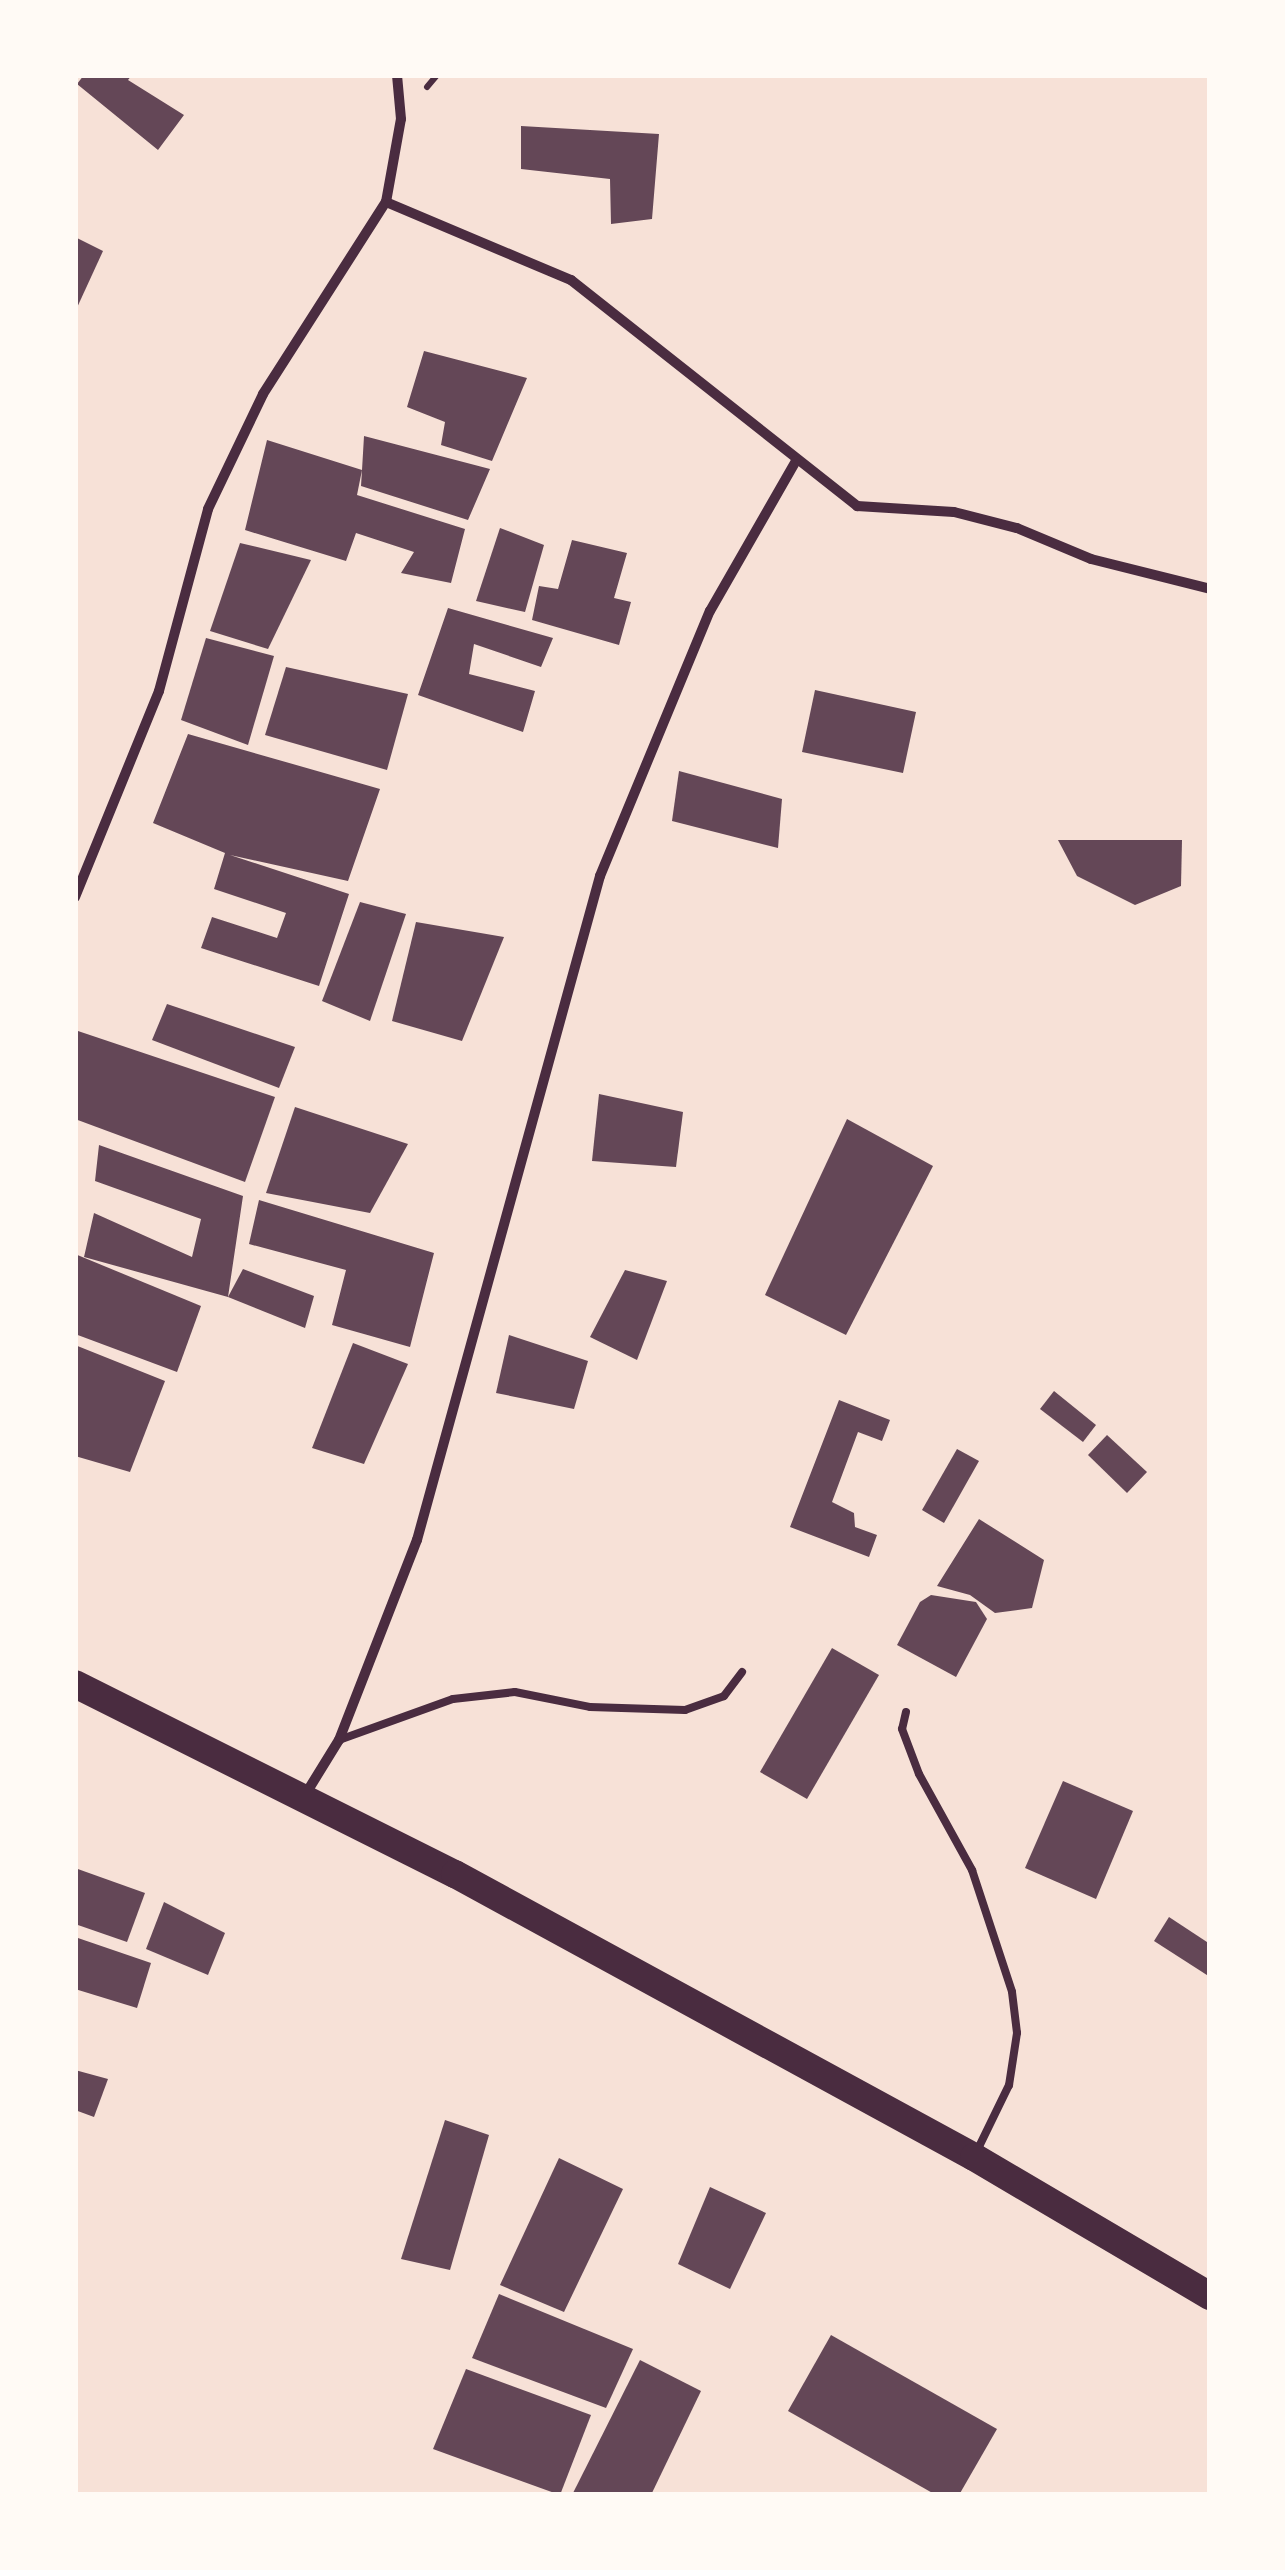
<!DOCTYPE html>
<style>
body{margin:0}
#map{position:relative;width:1285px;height:2570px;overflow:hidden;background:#f7e1d7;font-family:"Varela Round",sans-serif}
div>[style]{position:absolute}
.building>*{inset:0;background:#644757}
.path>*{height:6px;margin:-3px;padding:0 3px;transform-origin:3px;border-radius:3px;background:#4a2c40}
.service>*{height:8px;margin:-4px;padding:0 4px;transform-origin:4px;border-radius:4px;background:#4a2c40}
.minor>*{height:10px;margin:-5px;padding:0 5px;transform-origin:5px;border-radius:5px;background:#4a2c40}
.trunk>*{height:28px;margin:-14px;padding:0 14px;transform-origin:14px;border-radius:14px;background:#4a2c40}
span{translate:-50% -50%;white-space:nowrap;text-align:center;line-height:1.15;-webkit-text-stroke:10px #fffaf5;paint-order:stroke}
.frame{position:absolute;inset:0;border:78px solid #fffaf5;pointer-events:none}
</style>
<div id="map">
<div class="building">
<div style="clip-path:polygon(84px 75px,132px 75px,128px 80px,184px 115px,158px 150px,77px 84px)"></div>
<div style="clip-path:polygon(521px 126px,659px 134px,652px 219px,611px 224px,610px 179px,521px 169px)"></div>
<div style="clip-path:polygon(75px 237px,103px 251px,75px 312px)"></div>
<div style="clip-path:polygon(424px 351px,527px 378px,492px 461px,441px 445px,445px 422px,407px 407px)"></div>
<div style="clip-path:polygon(364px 436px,490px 469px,468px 520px,361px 486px,362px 470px,357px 495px,465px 529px,451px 583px,401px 573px,414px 552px,356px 533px,346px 561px,245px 530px,267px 440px,362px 470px)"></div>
<div style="clip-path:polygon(500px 528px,544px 545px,525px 612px,476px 601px)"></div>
<div style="clip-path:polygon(572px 540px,627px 553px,614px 598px,631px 602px,619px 645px,532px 620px,539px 586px,558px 589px)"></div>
<div style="clip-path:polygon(240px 543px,311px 560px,268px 649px,210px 631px)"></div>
<div style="clip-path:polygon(448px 608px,553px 638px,541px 667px,474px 644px,469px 674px,535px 691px,523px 732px,418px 695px)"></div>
<div style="clip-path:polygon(206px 638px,274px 656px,248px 745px,181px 720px)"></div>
<div style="clip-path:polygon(286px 667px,408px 694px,387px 770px,265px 735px)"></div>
<div style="clip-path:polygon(815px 690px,916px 712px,903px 773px,802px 752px)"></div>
<div style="clip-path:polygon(188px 734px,380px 789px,348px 881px,230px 855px,349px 894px,319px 986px,201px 948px,212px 917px,277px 938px,286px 913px,214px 889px,225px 853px,153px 823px)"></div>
<div style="clip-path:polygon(679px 771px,782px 799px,778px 848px,672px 821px)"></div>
<div style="clip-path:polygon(1058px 840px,1182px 840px,1181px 886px,1135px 905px,1077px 876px)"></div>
<div style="clip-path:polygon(360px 902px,406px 914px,370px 1021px,322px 1001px)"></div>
<div style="clip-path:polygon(416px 922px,504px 937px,462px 1041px,392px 1021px)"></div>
<div style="clip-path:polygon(167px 1004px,295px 1047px,279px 1088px,152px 1040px)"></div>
<div style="clip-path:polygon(75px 1030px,275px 1097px,245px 1182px,75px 1119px)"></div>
<div style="clip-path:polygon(599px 1094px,683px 1112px,676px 1167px,592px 1161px)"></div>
<div style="clip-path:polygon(295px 1107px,408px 1144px,370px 1213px,266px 1193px)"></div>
<div style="clip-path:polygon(847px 1119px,933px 1166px,846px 1335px,765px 1295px)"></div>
<div style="clip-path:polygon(99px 1145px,243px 1196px,228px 1297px,84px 1257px,94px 1213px,192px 1257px,201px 1219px,95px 1181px)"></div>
<div style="clip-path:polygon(259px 1200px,434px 1253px,410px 1347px,332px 1325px,346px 1270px,249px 1244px)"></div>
<div style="clip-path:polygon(75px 1254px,201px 1306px,177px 1372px,75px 1334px)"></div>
<div style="clip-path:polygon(243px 1269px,314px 1296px,305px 1328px,228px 1297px)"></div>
<div style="clip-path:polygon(625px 1270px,667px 1281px,637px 1360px,590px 1337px)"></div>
<div style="clip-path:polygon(509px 1335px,588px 1361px,574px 1409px,496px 1393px)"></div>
<div style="clip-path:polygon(353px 1343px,408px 1364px,364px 1464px,312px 1448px)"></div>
<div style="clip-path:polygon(75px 1345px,165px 1381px,130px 1472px,75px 1456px)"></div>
<div style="clip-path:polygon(1054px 1391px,1096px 1425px,1083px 1442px,1040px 1409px)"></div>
<div style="clip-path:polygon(839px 1400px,890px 1420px,882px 1441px,858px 1432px,832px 1502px,854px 1513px,855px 1527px,877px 1535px,869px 1557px,790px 1527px)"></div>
<div style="clip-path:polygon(1107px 1435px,1147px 1472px,1127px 1493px,1088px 1455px)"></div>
<div style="clip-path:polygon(957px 1449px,979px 1461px,944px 1523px,922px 1510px)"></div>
<div style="clip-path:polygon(979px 1519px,1044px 1560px,1032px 1608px,995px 1613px,970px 1595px,937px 1586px)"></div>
<div style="clip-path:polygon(931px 1595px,976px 1602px,987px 1619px,956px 1677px,897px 1645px,920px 1602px)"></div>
<div style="clip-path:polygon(832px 1648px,879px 1675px,807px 1799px,760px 1772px)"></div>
<div style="clip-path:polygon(1063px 1781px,1133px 1811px,1096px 1899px,1025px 1868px)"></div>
<div style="clip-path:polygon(75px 1868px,145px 1893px,127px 1942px,75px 1924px)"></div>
<div style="clip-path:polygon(164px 1902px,225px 1933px,208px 1975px,146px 1949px)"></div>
<div style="clip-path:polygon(1169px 1917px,1210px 1944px,1210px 1977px,1154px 1941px)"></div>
<div style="clip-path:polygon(75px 1937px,151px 1963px,137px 2008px,75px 1989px)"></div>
<div style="clip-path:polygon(75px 2070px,108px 2079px,94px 2117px,75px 2110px)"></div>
<div style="clip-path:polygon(445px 2120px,489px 2135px,450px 2270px,401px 2259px)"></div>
<div style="clip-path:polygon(559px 2158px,623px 2189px,564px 2312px,500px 2285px)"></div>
<div style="clip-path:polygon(710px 2187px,766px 2213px,730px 2289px,678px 2264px)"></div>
<div style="clip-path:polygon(499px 2294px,633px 2349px,606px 2408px,472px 2358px)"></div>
<div style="clip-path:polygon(831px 2335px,997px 2429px,959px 2495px,936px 2495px,788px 2411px)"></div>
<div style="clip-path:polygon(640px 2360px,701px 2391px,651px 2495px,572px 2495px)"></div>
<div style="clip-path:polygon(466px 2369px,591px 2415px,560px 2495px,433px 2449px)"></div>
</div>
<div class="path">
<div style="left:427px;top:87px;width:16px;rotate:-50deg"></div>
</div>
<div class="service">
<div style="left:906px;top:1712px;width:17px;rotate:103deg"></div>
<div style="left:902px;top:1729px;width:48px;rotate:69.3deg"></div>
<div style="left:919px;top:1774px;width:110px;rotate:61.1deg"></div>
<div style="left:972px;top:1870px;width:128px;rotate:71.8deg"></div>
<div style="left:1012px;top:1992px;width:41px;rotate:83deg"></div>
<div style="left:1017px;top:2033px;width:53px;rotate:98.7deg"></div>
<div style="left:1009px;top:2085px;width:76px;rotate:115.9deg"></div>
<div style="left:339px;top:1740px;width:121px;rotate:-19.8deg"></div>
<div style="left:453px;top:1699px;width:62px;rotate:-6.4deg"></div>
<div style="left:515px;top:1692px;width:76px;rotate:11.3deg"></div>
<div style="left:590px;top:1707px;width:95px;rotate:1.8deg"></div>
<div style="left:685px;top:1710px;width:41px;rotate:-19.7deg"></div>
<div style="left:724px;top:1696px;width:30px;rotate:-53deg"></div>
</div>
<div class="minor">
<div style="left:386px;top:202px;width:201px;rotate:22.9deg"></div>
<div style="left:571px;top:280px;width:365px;rotate:38.3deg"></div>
<div style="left:857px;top:506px;width:97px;rotate:3.5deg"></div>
<div style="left:954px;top:512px;width:65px;rotate:14.3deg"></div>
<div style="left:1017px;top:528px;width:80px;rotate:22.7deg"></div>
<div style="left:1091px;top:559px;width:123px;rotate:14.1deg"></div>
<div style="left:75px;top:897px;width:222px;rotate:-67.8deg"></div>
<div style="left:159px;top:691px;width:188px;rotate:-74.9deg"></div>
<div style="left:208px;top:509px;width:127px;rotate:-64.4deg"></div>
<div style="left:263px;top:394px;width:228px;rotate:-57.4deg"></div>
<div style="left:386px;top:202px;width:84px;rotate:-79.8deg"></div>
<div style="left:401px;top:119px;width:44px;rotate:-95.2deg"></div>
<div style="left:305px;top:1795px;width:65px;rotate:-58.3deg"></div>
<div style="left:339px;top:1740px;width:215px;rotate:-68.7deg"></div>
<div style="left:417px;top:1540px;width:689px;rotate:-74.59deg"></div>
<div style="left:600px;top:876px;width:287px;rotate:-67.5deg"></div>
<div style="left:710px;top:611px;width:173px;rotate:-60.2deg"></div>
</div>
<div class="trunk">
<div style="left:75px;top:1684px;width:425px;rotate:26.6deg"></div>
<div style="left:455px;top:1874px;width:591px;rotate:28.6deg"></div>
<div style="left:974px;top:2157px;width:274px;rotate:30.5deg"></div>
</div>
<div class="frame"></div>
</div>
